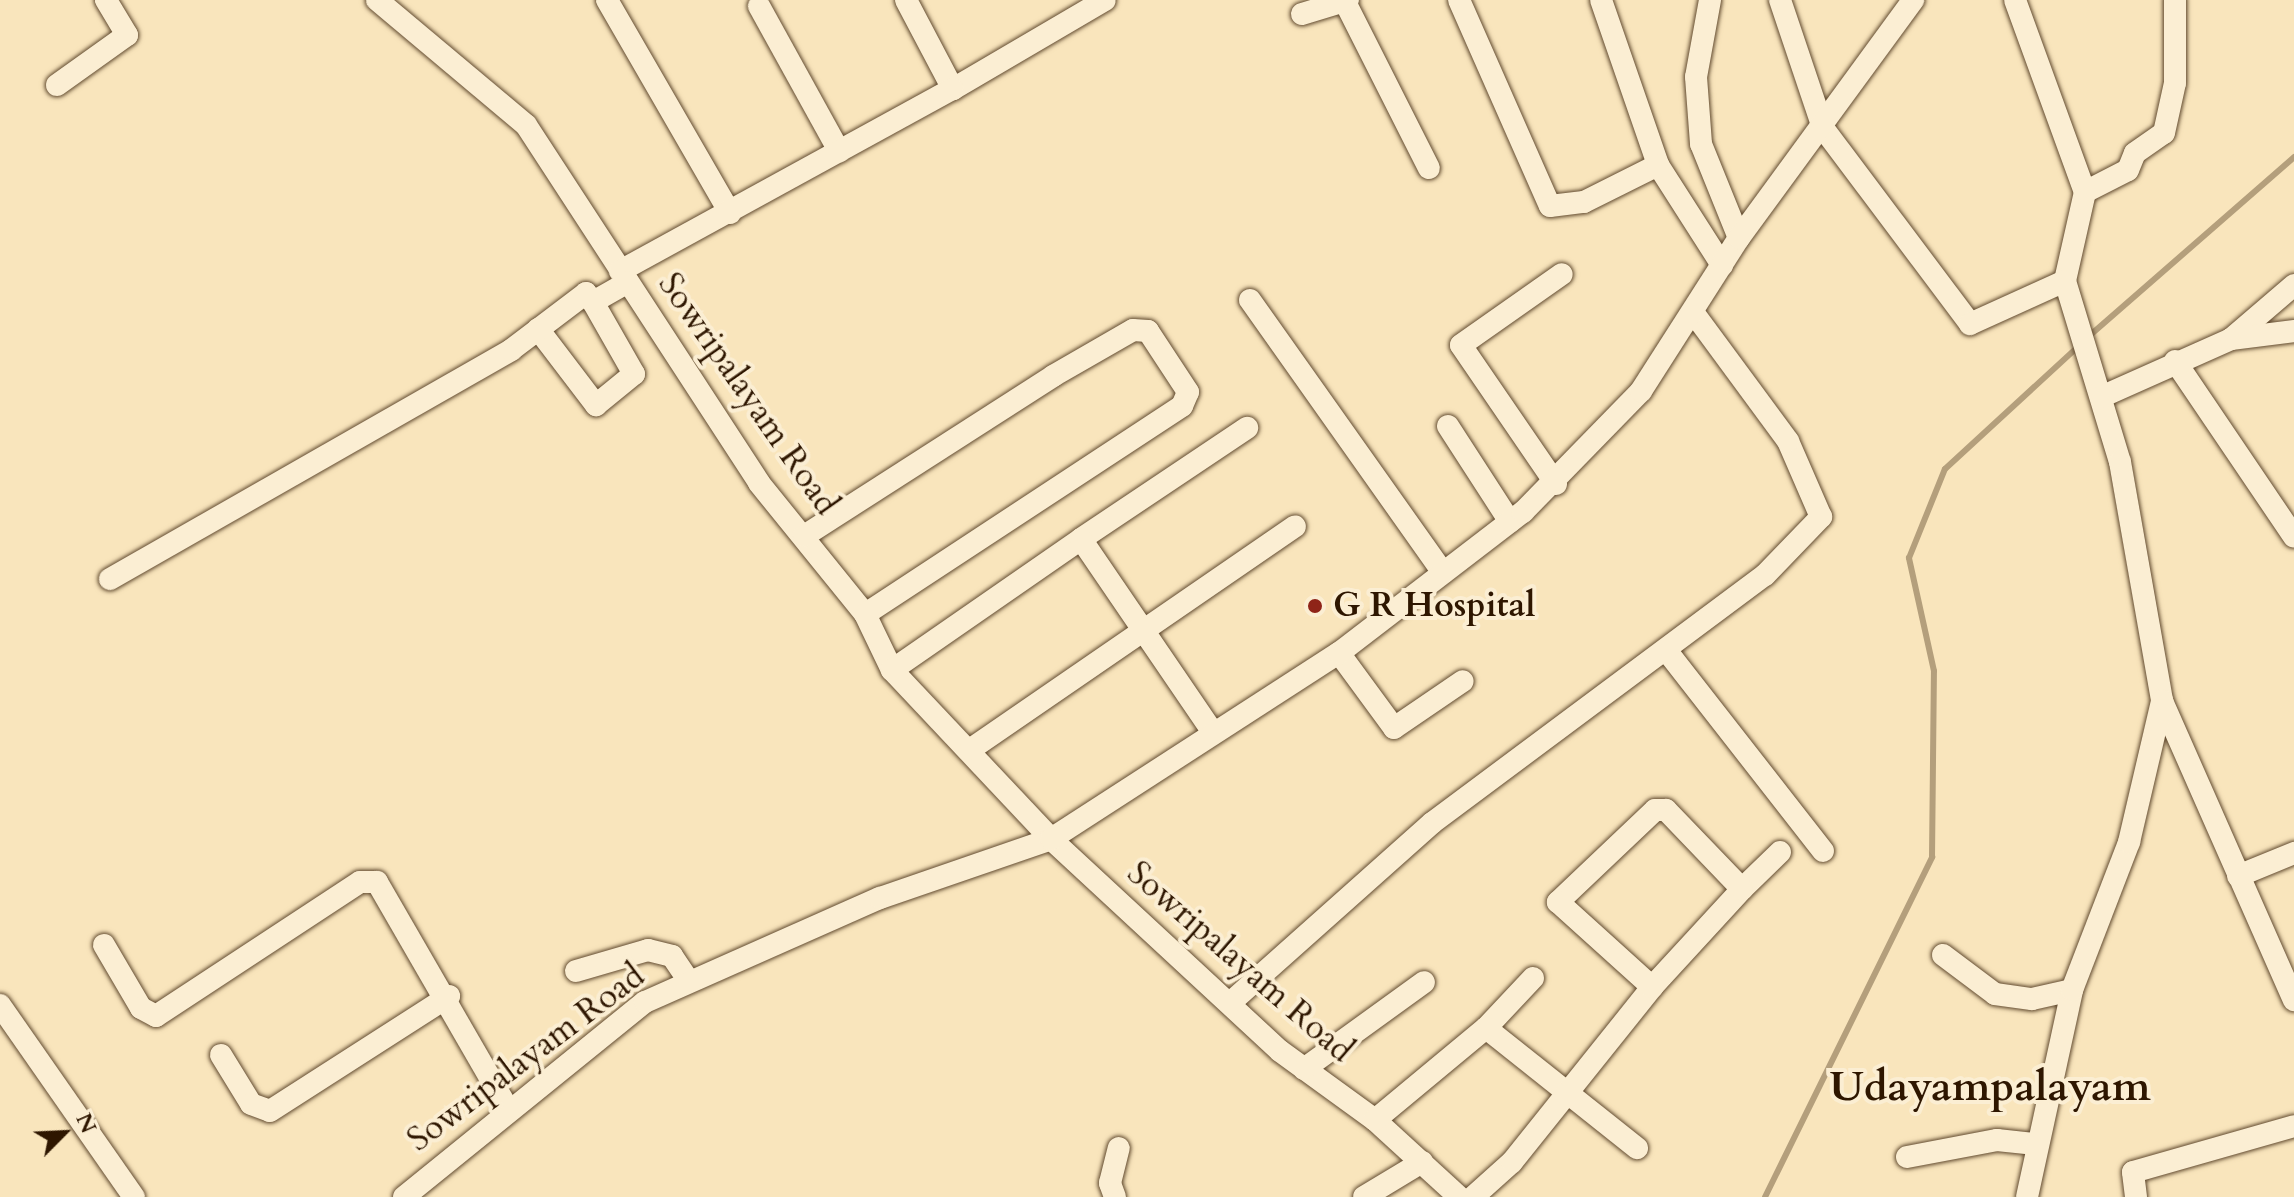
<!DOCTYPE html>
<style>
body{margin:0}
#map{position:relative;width:2294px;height:1197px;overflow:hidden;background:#f9e5bc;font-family:Cardo,serif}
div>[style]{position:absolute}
.stream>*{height:6px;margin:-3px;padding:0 3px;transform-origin:3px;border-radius:3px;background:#b49f7c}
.roads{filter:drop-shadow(0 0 2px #614a2f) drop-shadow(0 0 2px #614a2f)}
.minor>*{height:22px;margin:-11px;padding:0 11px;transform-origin:11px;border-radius:11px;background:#fbeed3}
.dots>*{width:22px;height:22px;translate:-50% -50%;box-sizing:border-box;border:4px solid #fbeed3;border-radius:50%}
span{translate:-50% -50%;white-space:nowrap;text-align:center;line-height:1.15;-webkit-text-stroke:8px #fbeed3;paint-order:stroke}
.street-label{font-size:34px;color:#2e1600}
.poi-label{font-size:34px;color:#2e1600;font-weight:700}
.left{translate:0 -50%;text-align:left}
.district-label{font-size:42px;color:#2e1600;font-weight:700}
.north{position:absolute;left:24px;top:1093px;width:80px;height:80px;-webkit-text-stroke:6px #fbeed3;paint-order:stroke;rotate:66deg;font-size:22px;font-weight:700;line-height:32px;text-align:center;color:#2e1600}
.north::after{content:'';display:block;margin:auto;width:28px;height:36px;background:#2e1600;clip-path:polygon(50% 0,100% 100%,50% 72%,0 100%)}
</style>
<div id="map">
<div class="stream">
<div style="left:2088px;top:337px;width:274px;rotate:-41.1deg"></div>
<div style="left:1765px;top:1197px;width:379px;rotate:-63.8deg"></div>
<div style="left:1932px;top:857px;width:186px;rotate:-89.4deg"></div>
<div style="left:1934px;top:671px;width:116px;rotate:-102.5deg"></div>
<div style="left:1909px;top:558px;width:96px;rotate:-68deg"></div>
<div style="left:1945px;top:469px;width:183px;rotate:-42.6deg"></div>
</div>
<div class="roads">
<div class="minor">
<div style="left:377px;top:0;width:194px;rotate:40deg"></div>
<div style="left:526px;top:125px;width:427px;rotate:56.9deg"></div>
<div style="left:759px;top:483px;width:169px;rotate:51deg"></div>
<div style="left:865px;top:614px;width:62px;rotate:64.3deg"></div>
<div style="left:892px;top:670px;width:232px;rotate:46.7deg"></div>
<div style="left:1051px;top:839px;width:312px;rotate:42.8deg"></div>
<div style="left:1280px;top:1051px;width:117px;rotate:36deg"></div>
<div style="left:1375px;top:1120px;width:114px;rotate:42.5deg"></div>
<div style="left:607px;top:0;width:246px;rotate:60deg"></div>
<div style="left:906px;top:0;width:101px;rotate:62.2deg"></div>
<div style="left:953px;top:89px;width:176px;rotate:-30.4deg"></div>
<div style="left:1459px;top:0;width:225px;rotate:66.2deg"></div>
<div style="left:1550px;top:206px;width:34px;rotate:-7deg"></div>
<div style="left:1584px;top:202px;width:83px;rotate:-26.6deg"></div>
<div style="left:1601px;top:0;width:175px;rotate:70.9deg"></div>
<div style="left:1658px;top:165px;width:119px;rotate:57.4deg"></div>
<div style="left:1710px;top:0;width:78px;rotate:100.3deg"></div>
<div style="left:1696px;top:77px;width:67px;rotate:85.7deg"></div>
<div style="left:1701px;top:144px;width:101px;rotate:68deg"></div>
<div style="left:1780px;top:0;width:135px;rotate:71.4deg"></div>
<div style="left:1823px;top:128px;width:245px;rotate:53.1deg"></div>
<div style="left:1970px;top:324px;width:104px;rotate:-24.4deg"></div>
<div style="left:2015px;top:0;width:204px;rotate:70deg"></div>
<div style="left:2085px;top:192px;width:91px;rotate:102.7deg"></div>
<div style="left:2065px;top:281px;width:189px;rotate:73.1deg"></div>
<div style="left:2120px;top:462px;width:243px;rotate:80deg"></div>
<div style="left:2162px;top:701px;width:327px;rotate:66.2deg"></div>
<div style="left:1345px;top:2px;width:186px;rotate:63.2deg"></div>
<div style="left:759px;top:6px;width:166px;rotate:61.1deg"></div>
<div style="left:1302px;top:14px;width:48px;rotate:-16.9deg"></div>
<div style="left:57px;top:85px;width:86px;rotate:-35.5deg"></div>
<div style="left:127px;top:35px;width:41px;rotate:-121deg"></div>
<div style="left:2085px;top:192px;width:48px;rotate:-27.1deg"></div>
<div style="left:2128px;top:170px;width:18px;rotate:-68deg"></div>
<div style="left:2135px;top:153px;width:35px;rotate:-35deg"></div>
<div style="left:2164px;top:133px;width:51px;rotate:-77.6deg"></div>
<div style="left:2175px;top:83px;width:83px;rotate:-90deg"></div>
<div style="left:620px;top:271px;width:379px;rotate:-28.7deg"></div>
<div style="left:1250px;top:300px;width:334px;rotate:54.7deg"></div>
<div style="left:538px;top:329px;width:96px;rotate:52.7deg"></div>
<div style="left:596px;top:405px;width:49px;rotate:-39.2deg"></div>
<div style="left:634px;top:374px;width:83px;rotate:-119.7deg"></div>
<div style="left:2231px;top:339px;width:83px;rotate:-40.6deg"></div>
<div style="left:2175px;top:361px;width:212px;rotate:55.9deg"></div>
<div style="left:2101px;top:397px;width:142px;rotate:-24deg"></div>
<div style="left:2231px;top:339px;width:64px;rotate:-7.2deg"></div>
<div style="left:1448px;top:426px;width:114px;rotate:57.1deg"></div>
<div style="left:1556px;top:484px;width:168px;rotate:-124.4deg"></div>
<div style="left:1461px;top:345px;width:123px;rotate:-35.1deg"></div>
<div style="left:804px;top:536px;width:296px;rotate:-32.7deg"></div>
<div style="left:1053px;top:376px;width:92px;rotate:-29.9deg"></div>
<div style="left:1133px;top:330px;width:15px;rotate:4deg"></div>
<div style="left:1148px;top:331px;width:73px;rotate:56.7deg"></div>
<div style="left:1188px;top:392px;width:15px;rotate:113deg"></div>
<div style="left:1182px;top:406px;width:379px;rotate:146.7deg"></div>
<div style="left:1081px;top:539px;width:200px;rotate:-33.8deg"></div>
<div style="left:110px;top:579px;width:462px;rotate:-29.7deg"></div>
<div style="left:511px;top:350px;width:94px;rotate:-37.2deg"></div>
<div style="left:586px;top:293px;width:11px;rotate:52deg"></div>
<div style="left:593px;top:302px;width:40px;rotate:-29.7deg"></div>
<div style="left:1666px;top:650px;width:255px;rotate:52deg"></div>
<div style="left:1339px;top:653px;width:93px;rotate:53.7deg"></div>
<div style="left:1394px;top:728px;width:83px;rotate:-34.3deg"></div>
<div style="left:892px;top:670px;width:230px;rotate:-34.7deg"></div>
<div style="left:1081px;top:539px;width:232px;rotate:55.7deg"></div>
<div style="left:971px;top:749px;width:393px;rotate:-34.5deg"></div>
<div style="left:2238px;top:876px;width:61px;rotate:-22.3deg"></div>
<div style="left:1742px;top:889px;width:53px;rotate:-44.2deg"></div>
<div style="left:104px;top:945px;width:73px;rotate:59.6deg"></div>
<div style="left:141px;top:1008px;width:17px;rotate:28deg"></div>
<div style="left:156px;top:1016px;width:244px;rotate:-33.3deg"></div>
<div style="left:360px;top:882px;width:17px"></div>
<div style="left:377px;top:882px;width:260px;rotate:60deg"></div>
<div style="left:1943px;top:955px;width:65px;rotate:36.9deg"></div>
<div style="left:1995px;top:994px;width:37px;rotate:8deg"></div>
<div style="left:2032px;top:999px;width:41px;rotate:-12.7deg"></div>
<div style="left:576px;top:971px;width:75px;rotate:-16.3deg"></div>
<div style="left:648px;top:950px;width:25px;rotate:14deg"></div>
<div style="left:672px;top:956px;width:30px;rotate:56deg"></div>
<div style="left:1533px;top:978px;width:69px;rotate:133.2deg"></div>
<div style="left:1486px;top:1028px;width:193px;rotate:38.5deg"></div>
<div style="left:1230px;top:1003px;width:271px;rotate:-41.7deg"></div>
<div style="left:1432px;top:823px;width:415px;rotate:-36.7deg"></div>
<div style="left:1765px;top:575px;width:81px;rotate:-46deg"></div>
<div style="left:1821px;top:517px;width:83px;rotate:-113.5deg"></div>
<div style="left:1788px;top:441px;width:157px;rotate:-126.4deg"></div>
<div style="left:0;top:1005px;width:234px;rotate:55.1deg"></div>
<div style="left:221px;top:1055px;width:57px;rotate:58.5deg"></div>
<div style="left:251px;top:1104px;width:20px;rotate:20deg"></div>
<div style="left:270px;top:1111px;width:213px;rotate:-32.7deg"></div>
<div style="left:1304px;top:1069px;width:148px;rotate:-35.9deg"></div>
<div style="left:1375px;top:1120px;width:144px;rotate:-39.7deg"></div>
<div style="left:1907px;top:1157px;width:92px;rotate:-10.7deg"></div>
<div style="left:1997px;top:1140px;width:39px;rotate:6deg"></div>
<div style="left:404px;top:1197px;width:310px;rotate:-39deg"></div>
<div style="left:645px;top:1002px;width:257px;rotate:-23.9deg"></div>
<div style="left:880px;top:898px;width:181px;rotate:-19deg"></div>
<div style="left:1051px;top:839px;width:343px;rotate:-32.9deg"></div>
<div style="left:1339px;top:653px;width:232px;rotate:-37.5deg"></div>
<div style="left:1523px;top:512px;width:169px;rotate:-45.7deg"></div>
<div style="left:1641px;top:391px;width:182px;rotate:-57.4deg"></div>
<div style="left:1739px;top:238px;width:295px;rotate:-53.8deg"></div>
<div style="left:1115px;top:1197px;width:15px;rotate:-110deg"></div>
<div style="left:1110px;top:1183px;width:36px;rotate:-76deg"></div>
<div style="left:1364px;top:1197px;width:68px;rotate:-31.1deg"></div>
<div style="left:1473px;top:1197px;width:52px;rotate:-41.9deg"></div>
<div style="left:1512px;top:1162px;width:224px;rotate:-51.3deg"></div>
<div style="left:1652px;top:987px;width:133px;rotate:-47.4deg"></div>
<div style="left:1742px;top:889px;width:110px;rotate:-133.9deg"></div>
<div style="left:1666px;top:810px;width:11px;rotate:180deg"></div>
<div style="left:1655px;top:810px;width:134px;rotate:136.5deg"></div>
<div style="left:1558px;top:902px;width:127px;rotate:42.1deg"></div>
<div style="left:2027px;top:1197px;width:212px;rotate:-77.7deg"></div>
<div style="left:2072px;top:990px;width:159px;rotate:-68.9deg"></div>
<div style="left:2129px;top:842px;width:145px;rotate:-76.8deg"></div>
<div style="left:2136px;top:1197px;width:25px;rotate:-97deg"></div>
<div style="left:2133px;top:1172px;width:167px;rotate:-15.9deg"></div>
</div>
</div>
<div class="dots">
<div style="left:1315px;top:606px;background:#8f2418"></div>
</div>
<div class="street-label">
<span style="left:748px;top:394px;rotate:55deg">Sowripalayam Road</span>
<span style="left:1240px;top:962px;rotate:41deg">Sowripalayam Road</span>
<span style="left:526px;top:1058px;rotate:-37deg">Sowripalayam Road</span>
</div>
<div class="poi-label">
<span class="left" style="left:1333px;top:606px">G R Hospital</span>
</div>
<div class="district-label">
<span style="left:1990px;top:1087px">Udayampalayam</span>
</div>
<div class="north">N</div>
</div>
